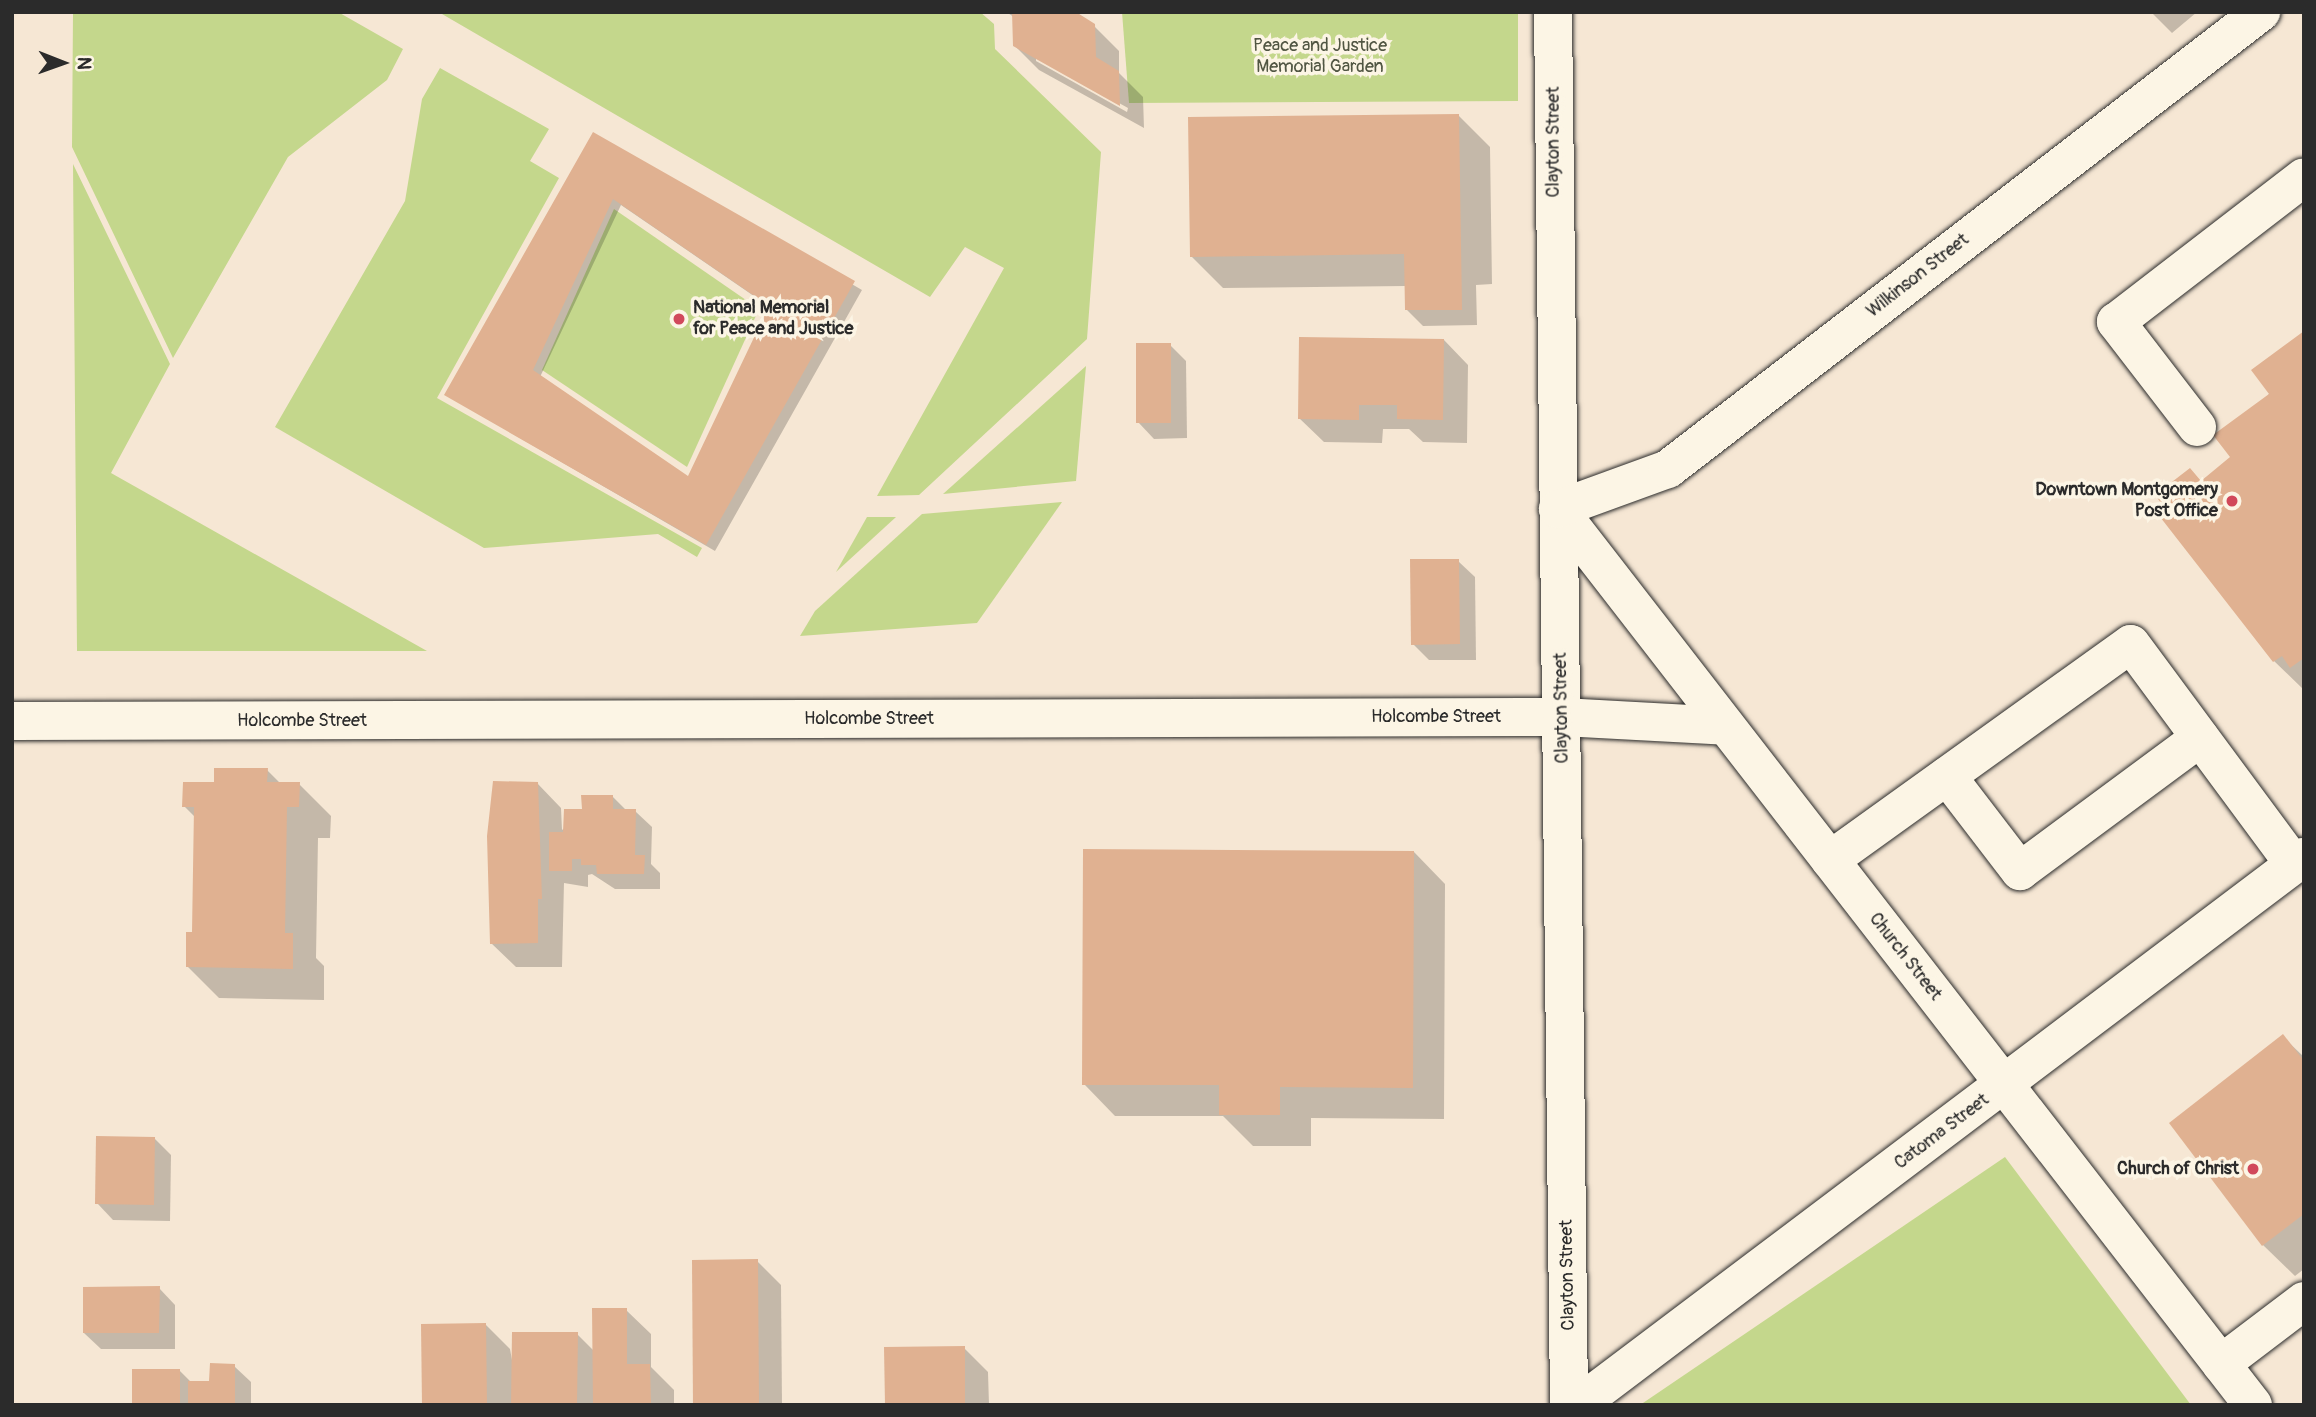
<!DOCTYPE html>
<style>
body{margin:0}
#map{position:relative;width:2316px;height:1417px;overflow:hidden;background:#f6e7d4;font-family:Pangolin,sans-serif}
div>[style]{position:absolute}
.green>*{inset:0;background:#c4d78c}
.shadow>*{inset:0;background:#0003}
.building>*{inset:0;background:#e0b191}
.roads{filter:drop-shadow(0 0 2px #2b2b2b) drop-shadow(0 0 2px #2b2b2b)}
.minor>*{height:38px;margin:-19px;padding:0 19px;transform-origin:19px;border-radius:19px;background:#fcf5e5}
.dots>*{width:19px;height:19px;translate:-50% -50%;box-sizing:border-box;border:4px solid #fcf5e5;border-radius:50%}
span{translate:-50% -50%;white-space:nowrap;text-align:center;line-height:1.15;-webkit-text-stroke:7px #fcf5e5;paint-order:stroke}
.park-label{font-size:18px;color:#515643}
.street-label{font-size:18px;color:#2b2b2b}
.poi-label{font-size:18px;color:#2b2b2b;font-weight:700}
.left{translate:0 -50%;text-align:left}
.right{translate:-100% -50%;text-align:right}
.frame{position:absolute;inset:0;border:14px solid #2b2b2b;pointer-events:none}
.north{position:absolute;left:28px;top:28px;width:70px;height:70px;-webkit-text-stroke:5px #fcf5e5;paint-order:stroke;rotate:91deg;font-size:19px;font-weight:700;line-height:28px;text-align:center;color:#2b2b2b}
.north::after{content:'';display:block;margin:auto;width:24px;height:32px;background:#2b2b2b;clip-path:polygon(50% 0,100% 100%,50% 72%,0 100%)}
</style>
<div id="map">
<div class="green">
<div style="clip-path:polygon(73px 12px,338px 12px,403px 49px,387px 80px,288px 157px,173px 358px,72px 147px)"></div>
<div style="clip-path:polygon(980px 12px,994px 24px,995px 49px,1101px 152px,1087px 339px,919px 495px,877px 496px,1004px 268px,965px 247px,930px 297px,442px 14px)"></div>
<div style="clip-path:polygon(1122px 12px,1518px 12px,1518px 101px,1129px 103px)"></div>
<div style="clip-path:polygon(440px 68px,549px 129px,530px 161px,559px 178px,437px 398px,702px 548px,697px 557px,658px 534px,484px 548px,275px 427px,405px 201px,422px 99px)"></div>
<div style="clip-path:polygon(73px 164px,170px 364px,111px 473px,427px 651px,77px 651px)"></div>
<div style="clip-path:polygon(614px 209px,759px 309px,687px 467px,542px 370px)"></div>
<div style="clip-path:polygon(1086px 366px,1076px 481px,943px 494px)"></div>
<div style="clip-path:polygon(1062px 502px,977px 623px,800px 636px,815px 611px,922px 514px)"></div>
<div style="clip-path:polygon(867px 517px,896px 517px,836px 572px)"></div>
<div style="clip-path:polygon(2005px 1157px,2191px 1405px,1640px 1405px)"></div>
</div>
<div class="shadow">
<div style="clip-path:polygon(evenodd,1006px 12px,1073px 12px,1094px 26px,1119px 51px,1119px 73px,1143px 97px,1144px 128px,1039px 70px,1014px 45px,1014px 17px,1006px 12px,1036px 57px,1128px 108px,1127px 112px,1036px 61px,1036px 57px)"></div>
<div style="clip-path:polygon(2151px 12px,2197px 12px,2172px 33px)"></div>
<div style="clip-path:polygon(1458px 115px,1490px 147px,1492px 284px,1476px 285px,1477px 325px,1423px 326px,1406px 309px,1406px 286px,1223px 288px,1191px 256px)"></div>
<div style="clip-path:polygon(evenodd,594px 134px,862px 290px,715px 551px,446px 395px,594px 134px,621px 205px,770px 307px,689px 478px,540px 377px,621px 205px)"></div>
<div style="clip-path:polygon(2304px 333px,2304px 690px,2274px 661px,2159px 513px,2232px 458px)"></div>
<div style="clip-path:polygon(1444px 340px,1468px 365px,1467px 443px,1423px 442px,1409px 429px,1383px 429px,1382px 443px,1324px 442px,1299px 418px)"></div>
<div style="clip-path:polygon(1170px 345px,1186px 361px,1187px 438px,1154px 439px,1138px 422px)"></div>
<div style="clip-path:polygon(1458px 561px,1475px 577px,1476px 660px,1429px 660px,1413px 644px)"></div>
<div style="clip-path:polygon(267px 770px,281px 784px,299px 784px,331px 816px,330px 838px,318px 838px,316px 958px,324px 966px,324px 1000px,219px 998px,187px 966px,194px 934px,196px 818px,184px 806px,215px 784px)"></div>
<div style="clip-path:polygon(537px 783px,561px 808px,562px 830px,584px 811px,612px 796px,627px 811px,635px 811px,652px 827px,651px 864px,660px 873px,660px 889px,615px 889px,592px 874px,588px 875px,588px 887px,564px 883px,562px 967px,516px 967px,491px 943px)"></div>
<div style="clip-path:polygon(1414px 852px,1445px 884px,1444px 1119px,1311px 1118px,1311px 1146px,1253px 1146px,1223px 1116px,1115px 1116px,1084px 1084px)"></div>
<div style="clip-path:polygon(2283px 1037px,2304px 1057px,2304px 1269px,2295px 1276px,2263px 1245px)"></div>
<div style="clip-path:polygon(155px 1139px,171px 1155px,170px 1221px,113px 1220px,97px 1203px)"></div>
<div style="clip-path:polygon(757px 1261px,781px 1285px,782px 1405px,695px 1405px)"></div>
<div style="clip-path:polygon(159px 1288px,175px 1305px,175px 1349px,101px 1349px,84px 1333px)"></div>
<div style="clip-path:polygon(626px 1310px,651px 1334px,651px 1367px,674px 1390px,674px 1405px,424px 1405px,486px 1325px,510px 1349px,514px 1371px,577px 1334px,594px 1351px)"></div>
<div style="clip-path:polygon(964px 1348px,988px 1372px,989px 1405px,887px 1405px)"></div>
<div style="clip-path:polygon(234px 1366px,251px 1382px,251px 1405px,134px 1405px,179px 1370px,192px 1383px,211px 1383px)"></div>
</div>
<div class="building">
<div style="clip-path:polygon(1012px 12px,1076px 12px,1095px 24px,1096px 57px,1119px 71px,1120px 106px,1013px 46px)"></div>
<div style="clip-path:polygon(1459px 114px,1462px 310px,1405px 310px,1404px 254px,1190px 257px,1188px 117px)"></div>
<div style="clip-path:polygon(evenodd,593px 132px,855px 281px,706px 545px,444px 395px,593px 132px,613px 199px,769px 306px,688px 476px,533px 370px,613px 199px)"></div>
<div style="clip-path:polygon(2304px 331px,2304px 658px,2290px 668px,2282px 656px,2273px 662px,2157px 513px,2164px 507px,2155px 495px,2190px 468px,2201px 481px,2230px 457px,2213px 435px,2269px 394px,2251px 370px)"></div>
<div style="clip-path:polygon(1299px 337px,1444px 339px,1443px 420px,1397px 419px,1397px 405px,1359px 405px,1359px 420px,1298px 419px)"></div>
<div style="clip-path:polygon(1136px 343px,1171px 343px,1171px 423px,1136px 423px)"></div>
<div style="clip-path:polygon(1410px 559px,1459px 559px,1460px 644px,1411px 645px)"></div>
<div style="clip-path:polygon(214px 768px,268px 768px,267px 782px,300px 782px,299px 807px,287px 807px,285px 933px,293px 933px,293px 969px,186px 967px,186px 932px,192px 932px,194px 807px,182px 807px,183px 782px,214px 782px)"></div>
<div style="clip-path:polygon(493px 781px,538px 782px,542px 899px,538px 899px,538px 943px,490px 944px,487px 836px)"></div>
<div style="clip-path:polygon(581px 795px,613px 795px,613px 809px,636px 809px,635px 855px,645px 855px,644px 874px,597px 874px,596px 865px,581px 865px,581px 859px,572px 859px,572px 871px,549px 871px,549px 832px,563px 832px,564px 809px,582px 809px)"></div>
<div style="clip-path:polygon(1083px 849px,1414px 851px,1413px 1088px,1280px 1087px,1280px 1115px,1219px 1115px,1219px 1085px,1082px 1085px)"></div>
<div style="clip-path:polygon(2283px 1034px,2304px 1061px,2304px 1214px,2262px 1246px,2169px 1123px)"></div>
<div style="clip-path:polygon(96px 1136px,155px 1137px,154px 1205px,95px 1204px)"></div>
<div style="clip-path:polygon(758px 1259px,759px 1405px,693px 1405px,692px 1260px)"></div>
<div style="clip-path:polygon(160px 1286px,159px 1333px,83px 1333px,83px 1287px)"></div>
<div style="clip-path:polygon(592px 1308px,627px 1308px,627px 1364px,650px 1364px,651px 1405px,593px 1405px)"></div>
<div style="clip-path:polygon(486px 1323px,487px 1405px,422px 1405px,421px 1324px)"></div>
<div style="clip-path:polygon(512px 1332px,578px 1332px,577px 1405px,511px 1405px)"></div>
<div style="clip-path:polygon(965px 1346px,965px 1405px,885px 1405px,884px 1347px)"></div>
<div style="clip-path:polygon(210px 1363px,235px 1364px,235px 1405px,188px 1405px,188px 1381px,209px 1381px)"></div>
<div style="clip-path:polygon(132px 1369px,180px 1369px,180px 1405px,132px 1405px)"></div>
</div>
<div class="roads">
<div class="minor">
<div style="left:1553px;top:12px;width:1393px;rotate:89.34deg"></div>
<div style="left:2197px;top:427px;width:133px;rotate:-127.6deg"></div>
<div style="left:2116px;top:322px;width:237px;rotate:-37.6deg"></div>
<div style="left:12px;top:721px;width:1550px;rotate:-0.15deg"></div>
<div style="left:1562px;top:717px;width:164px;rotate:3.1deg"></div>
<div style="left:1947px;top:776px;width:120px;rotate:52.5deg"></div>
<div style="left:2020px;top:871px;width:224px;rotate:-36.5deg"></div>
<div style="left:1830px;top:860px;width:370px;rotate:-35.7deg"></div>
<div style="left:2131px;top:644px;width:274px;rotate:53.5deg"></div>
<div style="left:2221px;top:1364px;width:104px;rotate:-37.2deg"></div>
<div style="left:1578px;top:1405px;width:910px;rotate:-37.05deg"></div>
<div style="left:2253px;top:1405px;width:1134px;rotate:-127.8deg"></div>
<div style="left:1558px;top:509px;width:117px;rotate:-20deg"></div>
<div style="left:1668px;top:469px;width:749px;rotate:-37.62deg"></div>
</div>
</div>
<div class="dots">
<div style="left:679px;top:319px;background:#d1495b"></div>
<div style="left:2232px;top:501px;background:#d1495b"></div>
<div style="left:2253px;top:1169px;background:#d1495b"></div>
</div>
<div class="park-label">
<span style="left:1320px;top:57px">Peace and Justice<br>Memorial Garden</span>
</div>
<div class="street-label">
<span style="left:1554px;top:142px;rotate:-90deg">Clayton Street</span>
<span style="left:1918px;top:276px;rotate:-38deg">Wilkinson Street</span>
<span style="left:1562px;top:708px;rotate:-91deg">Clayton Street</span>
<span style="left:1436px;top:717px">Holcombe Street</span>
<span style="left:869px;top:719px">Holcombe Street</span>
<span style="left:302px;top:721px">Holcombe Street</span>
<span style="left:1905px;top:957px;rotate:52deg">Church Street</span>
<span style="left:1942px;top:1132px;rotate:-37deg">Catoma Street</span>
<span style="left:1568px;top:1275px;rotate:-91deg">Clayton Street</span>
</div>
<div class="poi-label">
<span class="left" style="left:693px;top:319px">National Memorial<br>for Peace and Justice</span>
<span class="right" style="left:2218px;top:501px">Downtown Montgomery<br>Post Office</span>
<span class="right" style="left:2239px;top:1169px">Church of Christ</span>
</div>
<div class="frame"></div>
<div class="north">N</div>
</div>
